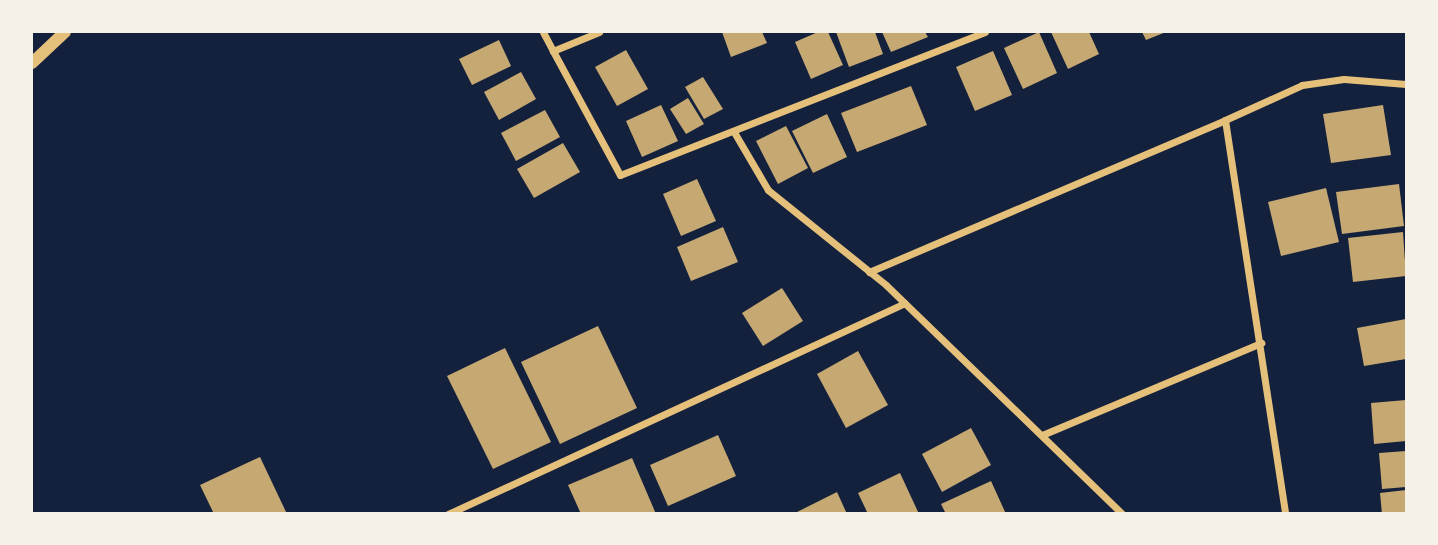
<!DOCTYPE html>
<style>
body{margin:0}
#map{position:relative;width:1438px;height:545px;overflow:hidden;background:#14213d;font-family:"PT Sans",sans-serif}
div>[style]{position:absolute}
.building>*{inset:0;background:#c6a872}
.minor>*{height:7px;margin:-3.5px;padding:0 3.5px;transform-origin:3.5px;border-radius:3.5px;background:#e5c07b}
.tertiary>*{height:12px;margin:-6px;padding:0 6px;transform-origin:6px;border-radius:6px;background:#e5c07b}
span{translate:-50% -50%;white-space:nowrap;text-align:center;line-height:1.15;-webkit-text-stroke:7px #f6f1e7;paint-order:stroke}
.frame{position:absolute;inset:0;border:33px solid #f6f1e7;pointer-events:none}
</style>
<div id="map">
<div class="building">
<div style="clip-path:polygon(722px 32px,762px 32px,767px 43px,731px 57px)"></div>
<div style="clip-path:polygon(818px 32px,828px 32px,843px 65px,811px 79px,795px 42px)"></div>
<div style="clip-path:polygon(836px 32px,875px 32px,883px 54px,849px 67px)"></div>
<div style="clip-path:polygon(882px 32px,925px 32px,928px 37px,891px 52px)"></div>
<div style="clip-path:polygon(1039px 32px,1057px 73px,1023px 89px,1004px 48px)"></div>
<div style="clip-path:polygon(1051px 32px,1089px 32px,1099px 54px,1068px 69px)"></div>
<div style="clip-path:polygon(1142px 32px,1166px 32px,1146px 40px)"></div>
<div style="clip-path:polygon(499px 40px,511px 66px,472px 85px,459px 59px)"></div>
<div style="clip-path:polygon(626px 50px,648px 89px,617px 106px,595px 67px)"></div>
<div style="clip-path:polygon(993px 51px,1012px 95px,975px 111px,956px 67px)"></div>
<div style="clip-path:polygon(521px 72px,536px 99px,499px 120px,484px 92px)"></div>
<div style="clip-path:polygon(703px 77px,723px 109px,704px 119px,685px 87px)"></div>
<div style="clip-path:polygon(911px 86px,927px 125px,857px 152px,841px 113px)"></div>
<div style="clip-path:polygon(688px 98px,704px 124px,686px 134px,670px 109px)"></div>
<div style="clip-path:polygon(661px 105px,678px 141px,642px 157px,626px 121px)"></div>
<div style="clip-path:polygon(1383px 105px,1391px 155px,1331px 163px,1323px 114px)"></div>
<div style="clip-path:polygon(545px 110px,560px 137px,516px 161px,501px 133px)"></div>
<div style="clip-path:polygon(827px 114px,847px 157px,813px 173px,792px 131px)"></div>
<div style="clip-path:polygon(786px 126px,808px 168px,778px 184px,756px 141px)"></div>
<div style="clip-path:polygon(563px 143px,580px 172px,534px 198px,517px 169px)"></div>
<div style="clip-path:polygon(697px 179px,716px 221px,681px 236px,663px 194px)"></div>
<div style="clip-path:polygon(1399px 184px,1404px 226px,1342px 234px,1336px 192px)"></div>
<div style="clip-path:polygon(1326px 188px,1339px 242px,1281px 256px,1268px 202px)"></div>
<div style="clip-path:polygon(723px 227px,738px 262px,691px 281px,677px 247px)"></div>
<div style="clip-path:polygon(1403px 232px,1406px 276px,1353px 282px,1348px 238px)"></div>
<div style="clip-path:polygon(782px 288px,803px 321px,763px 346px,742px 313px)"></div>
<div style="clip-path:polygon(1406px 319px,1406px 359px,1364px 366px,1357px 328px)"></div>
<div style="clip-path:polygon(598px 326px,637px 408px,560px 444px,521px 362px)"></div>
<div style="clip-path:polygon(505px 348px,551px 442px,493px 469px,447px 376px)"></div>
<div style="clip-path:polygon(858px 351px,888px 405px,846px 428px,817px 374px)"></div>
<div style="clip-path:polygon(1406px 400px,1406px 441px,1374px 444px,1371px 403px)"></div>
<div style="clip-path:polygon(971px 428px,991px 465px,942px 492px,922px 454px)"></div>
<div style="clip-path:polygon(718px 435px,736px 476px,668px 506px,650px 465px)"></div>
<div style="clip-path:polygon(1406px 451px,1406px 487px,1382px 489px,1379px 453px)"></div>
<div style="clip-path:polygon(260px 457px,287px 514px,214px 514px,200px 485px)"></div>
<div style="clip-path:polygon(632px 458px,656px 514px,581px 514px,568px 485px)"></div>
<div style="clip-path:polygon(900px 473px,919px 514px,868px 514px,858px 493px)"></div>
<div style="clip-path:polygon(991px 481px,1006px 514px,946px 514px,941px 504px)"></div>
<div style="clip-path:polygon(1406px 490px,1406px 514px,1382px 514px,1380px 493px)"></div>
<div style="clip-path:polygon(837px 492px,847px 514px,793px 514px)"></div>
</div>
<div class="minor">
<div style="left:543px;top:32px;width:21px;rotate:62deg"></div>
<div style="left:599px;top:32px;width:50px;rotate:157.6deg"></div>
<div style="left:553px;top:51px;width:141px;rotate:61.6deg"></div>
<div style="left:620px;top:175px;width:392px;rotate:-21.4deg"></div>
<div style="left:1225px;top:120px;width:85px;rotate:-24.4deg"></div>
<div style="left:1302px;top:85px;width:42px;rotate:-8.1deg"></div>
<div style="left:1344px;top:79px;width:62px;rotate:4.6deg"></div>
<div style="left:734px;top:132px;width:67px;rotate:59.6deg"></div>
<div style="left:768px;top:190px;width:151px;rotate:38.8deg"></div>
<div style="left:886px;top:285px;width:329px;rotate:44.1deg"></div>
<div style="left:869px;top:272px;width:387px;rotate:-23.1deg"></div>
<div style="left:1225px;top:120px;width:399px;rotate:81.3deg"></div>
<div style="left:1042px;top:435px;width:238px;rotate:-22.8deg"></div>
<div style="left:448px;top:514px;width:503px;rotate:-24.78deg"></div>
</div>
<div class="tertiary">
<div style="left:32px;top:63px;width:45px;rotate:-43.2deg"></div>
</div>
<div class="frame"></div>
</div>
